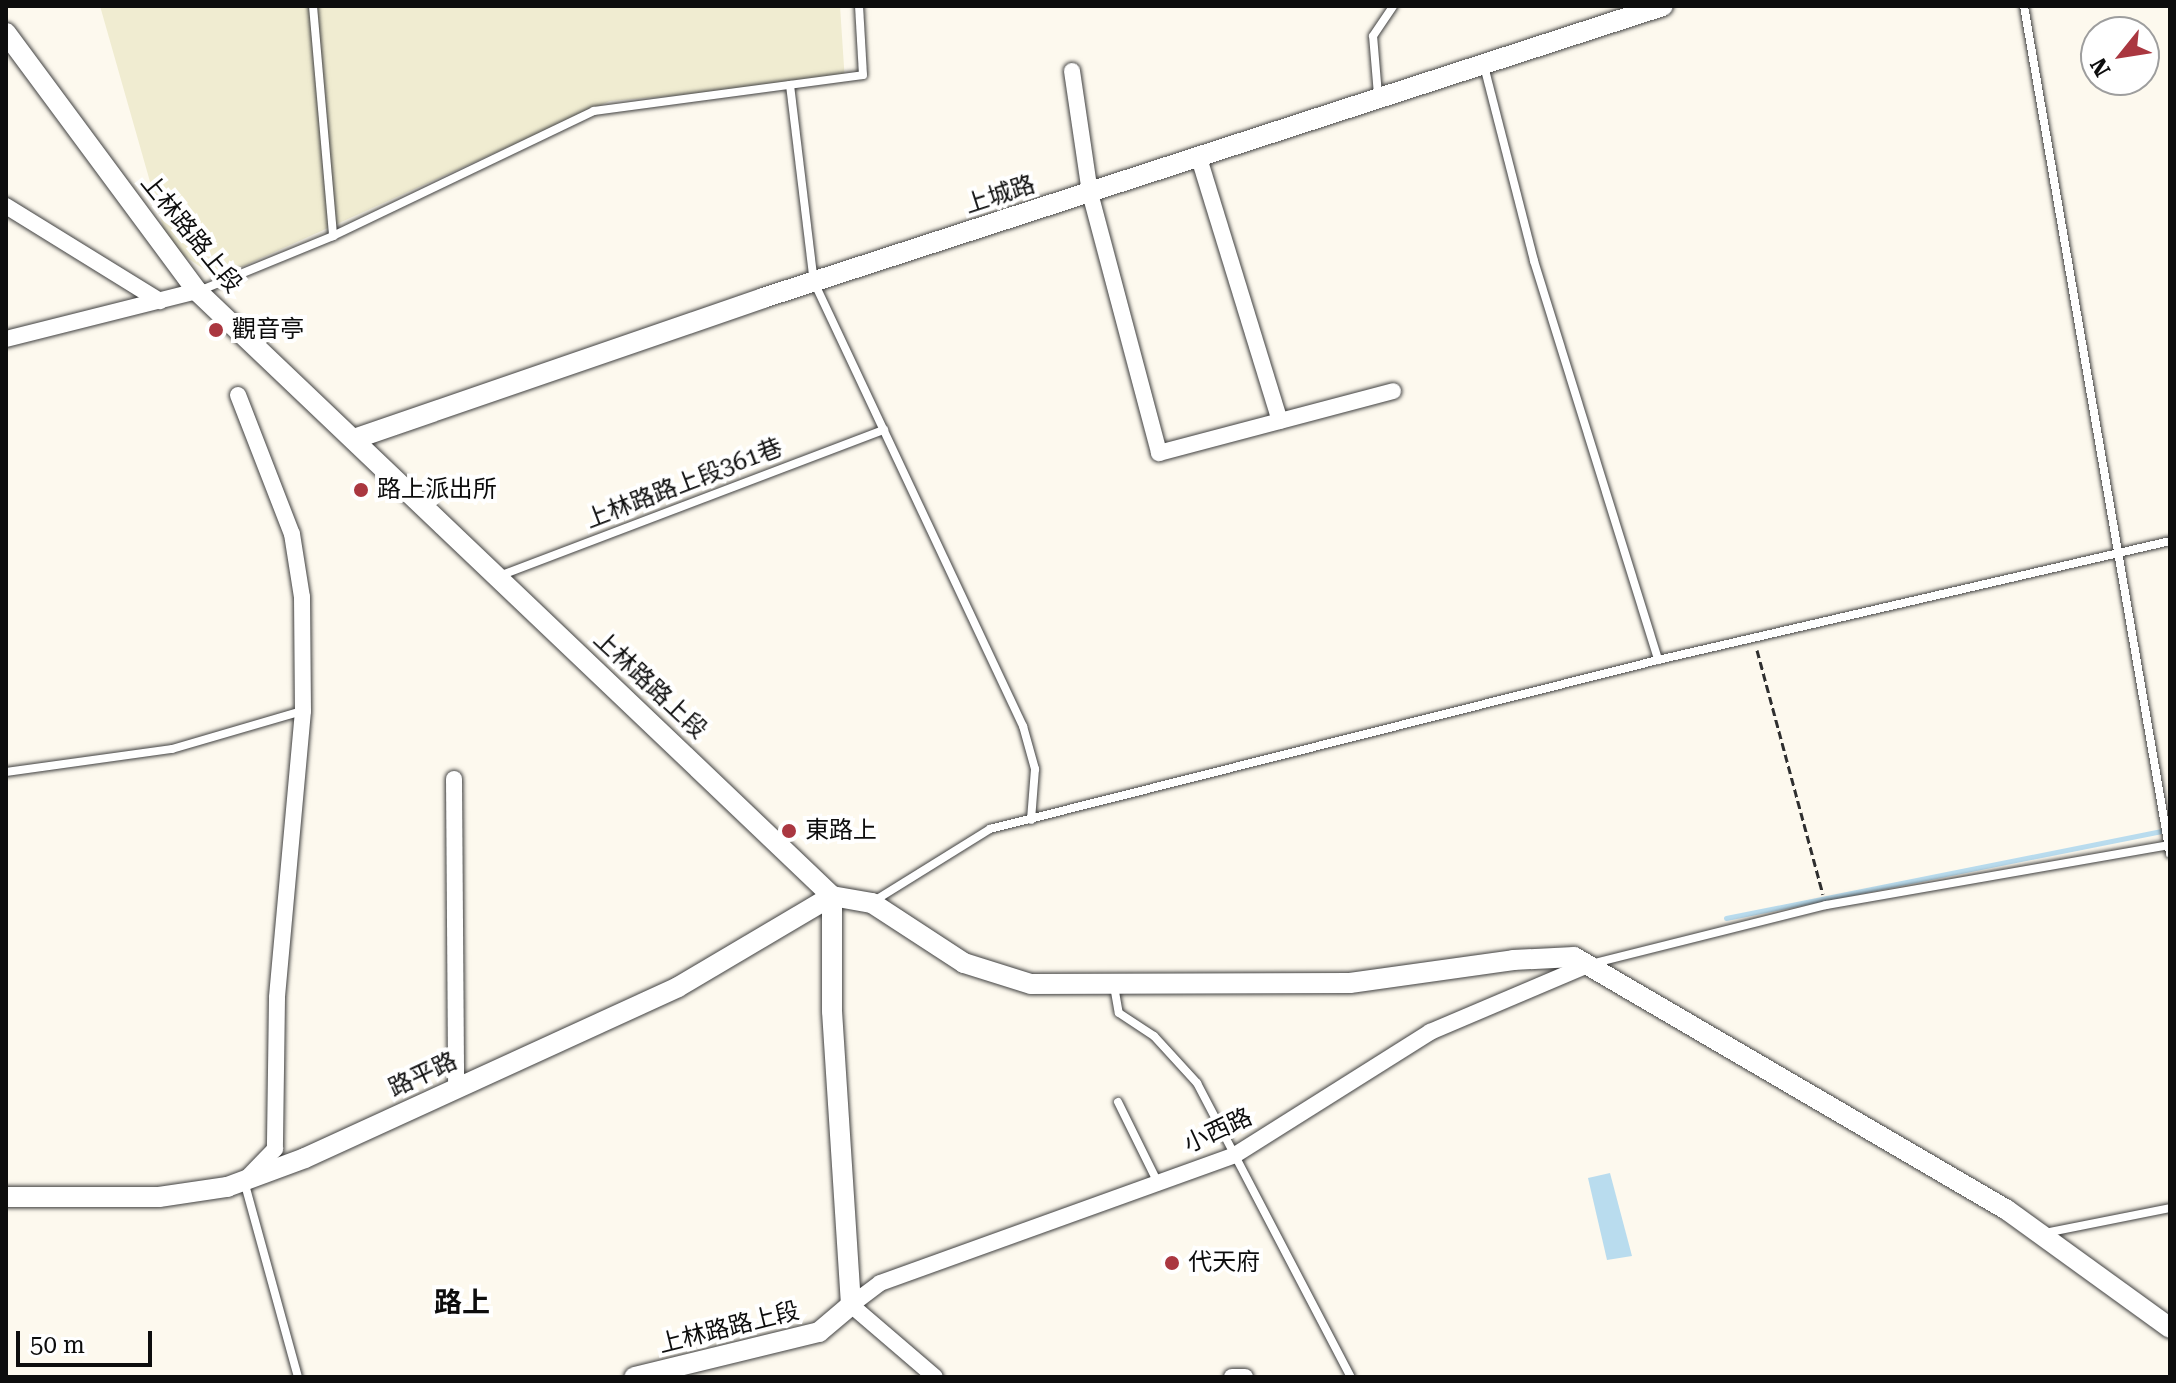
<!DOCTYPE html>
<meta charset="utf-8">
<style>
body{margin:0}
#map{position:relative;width:2176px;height:1383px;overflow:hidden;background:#fdf9ee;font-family:"Roboto Serif","Noto Sans TC",serif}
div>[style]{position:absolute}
.farmland>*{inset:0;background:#f0ecd1}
.water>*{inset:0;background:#b9dcee}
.stream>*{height:5px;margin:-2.5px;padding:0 2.5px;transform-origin:2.5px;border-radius:2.5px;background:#b9dcee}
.path>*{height:3px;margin-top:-1.5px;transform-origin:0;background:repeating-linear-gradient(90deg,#2f2f2f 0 8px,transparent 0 12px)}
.roads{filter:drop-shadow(0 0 2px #404040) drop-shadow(0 0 2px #404040)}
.service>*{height:8px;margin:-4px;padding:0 4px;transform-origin:4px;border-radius:4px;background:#fff}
.minor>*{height:16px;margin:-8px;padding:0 8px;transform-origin:8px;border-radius:8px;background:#fff}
.tertiary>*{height:20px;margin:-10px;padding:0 10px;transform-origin:10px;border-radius:10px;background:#fff}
.dots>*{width:22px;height:22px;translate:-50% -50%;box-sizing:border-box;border:4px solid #fff;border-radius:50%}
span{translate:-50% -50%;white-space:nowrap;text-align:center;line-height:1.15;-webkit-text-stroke:8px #fff;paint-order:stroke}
.street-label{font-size:24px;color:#0d0d0d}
.poi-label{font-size:24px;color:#0d0d0d}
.left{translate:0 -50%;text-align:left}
.quarter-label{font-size:28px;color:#0d0d0d;font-weight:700}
.frame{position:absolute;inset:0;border:8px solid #0d0d0d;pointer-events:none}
.north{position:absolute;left:2080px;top:16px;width:80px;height:80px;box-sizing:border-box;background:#fff;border:2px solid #9e9e9e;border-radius:50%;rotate:240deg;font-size:22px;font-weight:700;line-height:32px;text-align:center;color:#0d0d0d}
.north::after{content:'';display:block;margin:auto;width:28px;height:36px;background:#aa3740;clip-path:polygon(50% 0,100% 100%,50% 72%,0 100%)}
.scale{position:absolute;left:16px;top:1331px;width:136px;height:36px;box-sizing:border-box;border:4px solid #0d0d0d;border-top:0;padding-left:10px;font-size:24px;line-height:28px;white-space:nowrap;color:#0d0d0d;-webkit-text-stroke:6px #fff;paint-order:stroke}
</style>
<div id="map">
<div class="farmland">
<div style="clip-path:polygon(100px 6px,840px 6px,845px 82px,610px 101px,217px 278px,168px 245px)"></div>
</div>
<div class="water">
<div style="clip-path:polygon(1610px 1173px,1632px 1256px,1607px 1260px,1588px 1178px)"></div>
</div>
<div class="stream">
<div style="left:1726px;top:918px;width:453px;rotate:-11.3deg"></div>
</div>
<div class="path">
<div style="left:1757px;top:650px;width:253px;rotate:74.9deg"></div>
</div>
<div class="roads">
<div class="service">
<div style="left:313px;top:6px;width:231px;rotate:85deg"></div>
<div style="left:2024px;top:6px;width:860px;rotate:80.23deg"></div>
<div style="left:1484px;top:66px;width:201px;rotate:75.6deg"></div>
<div style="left:1534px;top:261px;width:418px;rotate:72.7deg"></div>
<div style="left:790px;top:85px;width:198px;rotate:83.1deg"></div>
<div style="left:814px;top:282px;width:491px;rotate:64.8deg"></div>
<div style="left:1023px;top:726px;width:45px;rotate:74.4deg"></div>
<div style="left:1035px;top:769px;width:51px;rotate:94.5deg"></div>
<div style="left:1378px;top:95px;width:59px;rotate:-94.8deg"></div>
<div style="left:1373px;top:36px;width:36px;rotate:-56deg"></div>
<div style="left:199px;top:291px;width:145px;rotate:-22.3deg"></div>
<div style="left:333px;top:236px;width:289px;rotate:-25.6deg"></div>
<div style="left:594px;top:111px;width:271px;rotate:-7.6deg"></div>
<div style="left:863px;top:75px;width:69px;rotate:-93.3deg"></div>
<div style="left:499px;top:576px;width:412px;rotate:-20.8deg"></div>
<div style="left:6px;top:772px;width:168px;rotate:-7.9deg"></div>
<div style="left:172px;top:749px;width:135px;rotate:-16.3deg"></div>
<div style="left:874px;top:901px;width:137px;rotate:-31.8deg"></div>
<div style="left:990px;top:829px;width:689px;rotate:-14.2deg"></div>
<div style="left:1658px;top:660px;width:526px;rotate:-13.08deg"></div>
<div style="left:1591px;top:964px;width:242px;rotate:-14.1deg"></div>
<div style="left:1826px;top:905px;width:349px;rotate:-9.9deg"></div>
<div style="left:1114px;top:986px;width:27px;rotate:80deg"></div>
<div style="left:1119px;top:1013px;width:42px;rotate:33.3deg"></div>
<div style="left:1154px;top:1036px;width:64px;rotate:47.5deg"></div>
<div style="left:1197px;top:1083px;width:332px;rotate:62.4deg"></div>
<div style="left:1118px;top:1102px;width:90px;rotate:63.7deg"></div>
<div style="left:244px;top:1181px;width:203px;rotate:74.6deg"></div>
<div style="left:2045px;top:1233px;width:127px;rotate:-11.3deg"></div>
</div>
<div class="minor">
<div style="left:1072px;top:71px;width:123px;rotate:81.6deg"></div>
<div style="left:1090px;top:193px;width:269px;rotate:75.1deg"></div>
<div style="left:1159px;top:453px;width:242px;rotate:-14.8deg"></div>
<div style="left:1199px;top:158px;width:275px;rotate:72.9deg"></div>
<div style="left:6px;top:206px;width:181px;rotate:31.7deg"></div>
<div style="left:6px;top:339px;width:197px;rotate:-14.1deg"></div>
<div style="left:238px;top:395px;width:149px;rotate:68.8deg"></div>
<div style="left:292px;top:534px;width:64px;rotate:81deg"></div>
<div style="left:302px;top:597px;width:114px;rotate:89.5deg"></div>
<div style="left:303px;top:711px;width:288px;rotate:95.2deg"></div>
<div style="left:277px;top:998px;width:151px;rotate:90.8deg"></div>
<div style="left:275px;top:1149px;width:39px;rotate:134deg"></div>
<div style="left:454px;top:779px;width:310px;rotate:89.6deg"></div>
<div style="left:935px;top:1377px;width:111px;rotate:-139.4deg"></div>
<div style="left:851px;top:1305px;width:36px;rotate:-37deg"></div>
<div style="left:880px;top:1283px;width:377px;rotate:-19.8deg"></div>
<div style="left:1235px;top:1155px;width:231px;rotate:-32.2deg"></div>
<div style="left:1430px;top:1032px;width:172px;rotate:-23deg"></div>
<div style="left:1232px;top:1377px;width:13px"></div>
</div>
<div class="tertiary">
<div style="left:6px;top:33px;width:321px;rotate:53.5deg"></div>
<div style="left:197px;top:291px;width:877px;rotate:43.61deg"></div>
<div style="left:832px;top:896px;width:115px;rotate:90deg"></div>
<div style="left:832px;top:1011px;width:295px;rotate:86.3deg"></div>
<div style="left:851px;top:1305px;width:42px;rotate:139.8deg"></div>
<div style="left:819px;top:1332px;width:190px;rotate:166.3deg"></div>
<div style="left:354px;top:439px;width:433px;rotate:-19deg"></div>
<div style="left:763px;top:298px;width:946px;rotate:-17.98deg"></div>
<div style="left:832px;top:896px;width:41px;rotate:9.9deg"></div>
<div style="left:872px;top:903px;width:110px;rotate:33.1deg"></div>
<div style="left:964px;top:963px;width:70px;rotate:17.4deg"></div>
<div style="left:1031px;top:984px;width:319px;rotate:-0.2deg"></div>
<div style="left:1350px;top:983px;width:165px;rotate:-8deg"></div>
<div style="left:1513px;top:960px;width:61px;rotate:-2.8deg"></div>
<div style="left:1574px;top:957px;width:501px;rotate:30.3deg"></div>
<div style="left:2007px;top:1210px;width:201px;rotate:35.9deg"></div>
<div style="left:6px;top:1197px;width:153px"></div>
<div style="left:159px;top:1197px;width:69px;rotate:-8.4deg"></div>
<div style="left:227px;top:1187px;width:83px;rotate:-20.4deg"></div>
<div style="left:305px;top:1158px;width:410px;rotate:-24.6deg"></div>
<div style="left:678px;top:987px;width:179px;rotate:-30.6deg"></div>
</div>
</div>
<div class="dots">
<div style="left:216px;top:330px;background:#aa3740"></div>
<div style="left:361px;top:490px;background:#aa3740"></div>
<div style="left:789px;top:831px;background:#aa3740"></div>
<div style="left:1172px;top:1263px;background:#aa3740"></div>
</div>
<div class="street-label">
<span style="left:1000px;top:195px;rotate:-18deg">上城路</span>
<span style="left:191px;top:234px;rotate:51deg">上林路路上段</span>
<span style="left:684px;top:484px;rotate:-21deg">上林路路上段361巷</span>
<span style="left:650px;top:685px;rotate:43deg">上林路路上段</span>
<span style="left:423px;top:1075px;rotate:-25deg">路平路</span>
<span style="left:1218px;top:1131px;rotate:-25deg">小西路</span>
<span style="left:729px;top:1328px;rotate:-14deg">上林路路上段</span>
</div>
<div class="poi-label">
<span class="left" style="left:232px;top:330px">觀音亭</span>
<span class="left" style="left:377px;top:490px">路上派出所</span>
<span class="left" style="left:805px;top:831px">東路上</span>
<span class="left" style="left:1188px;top:1263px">代天府</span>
</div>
<div class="quarter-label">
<span style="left:462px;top:1303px">路上</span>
</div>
<div class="frame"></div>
<div class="north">N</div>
<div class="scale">50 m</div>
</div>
